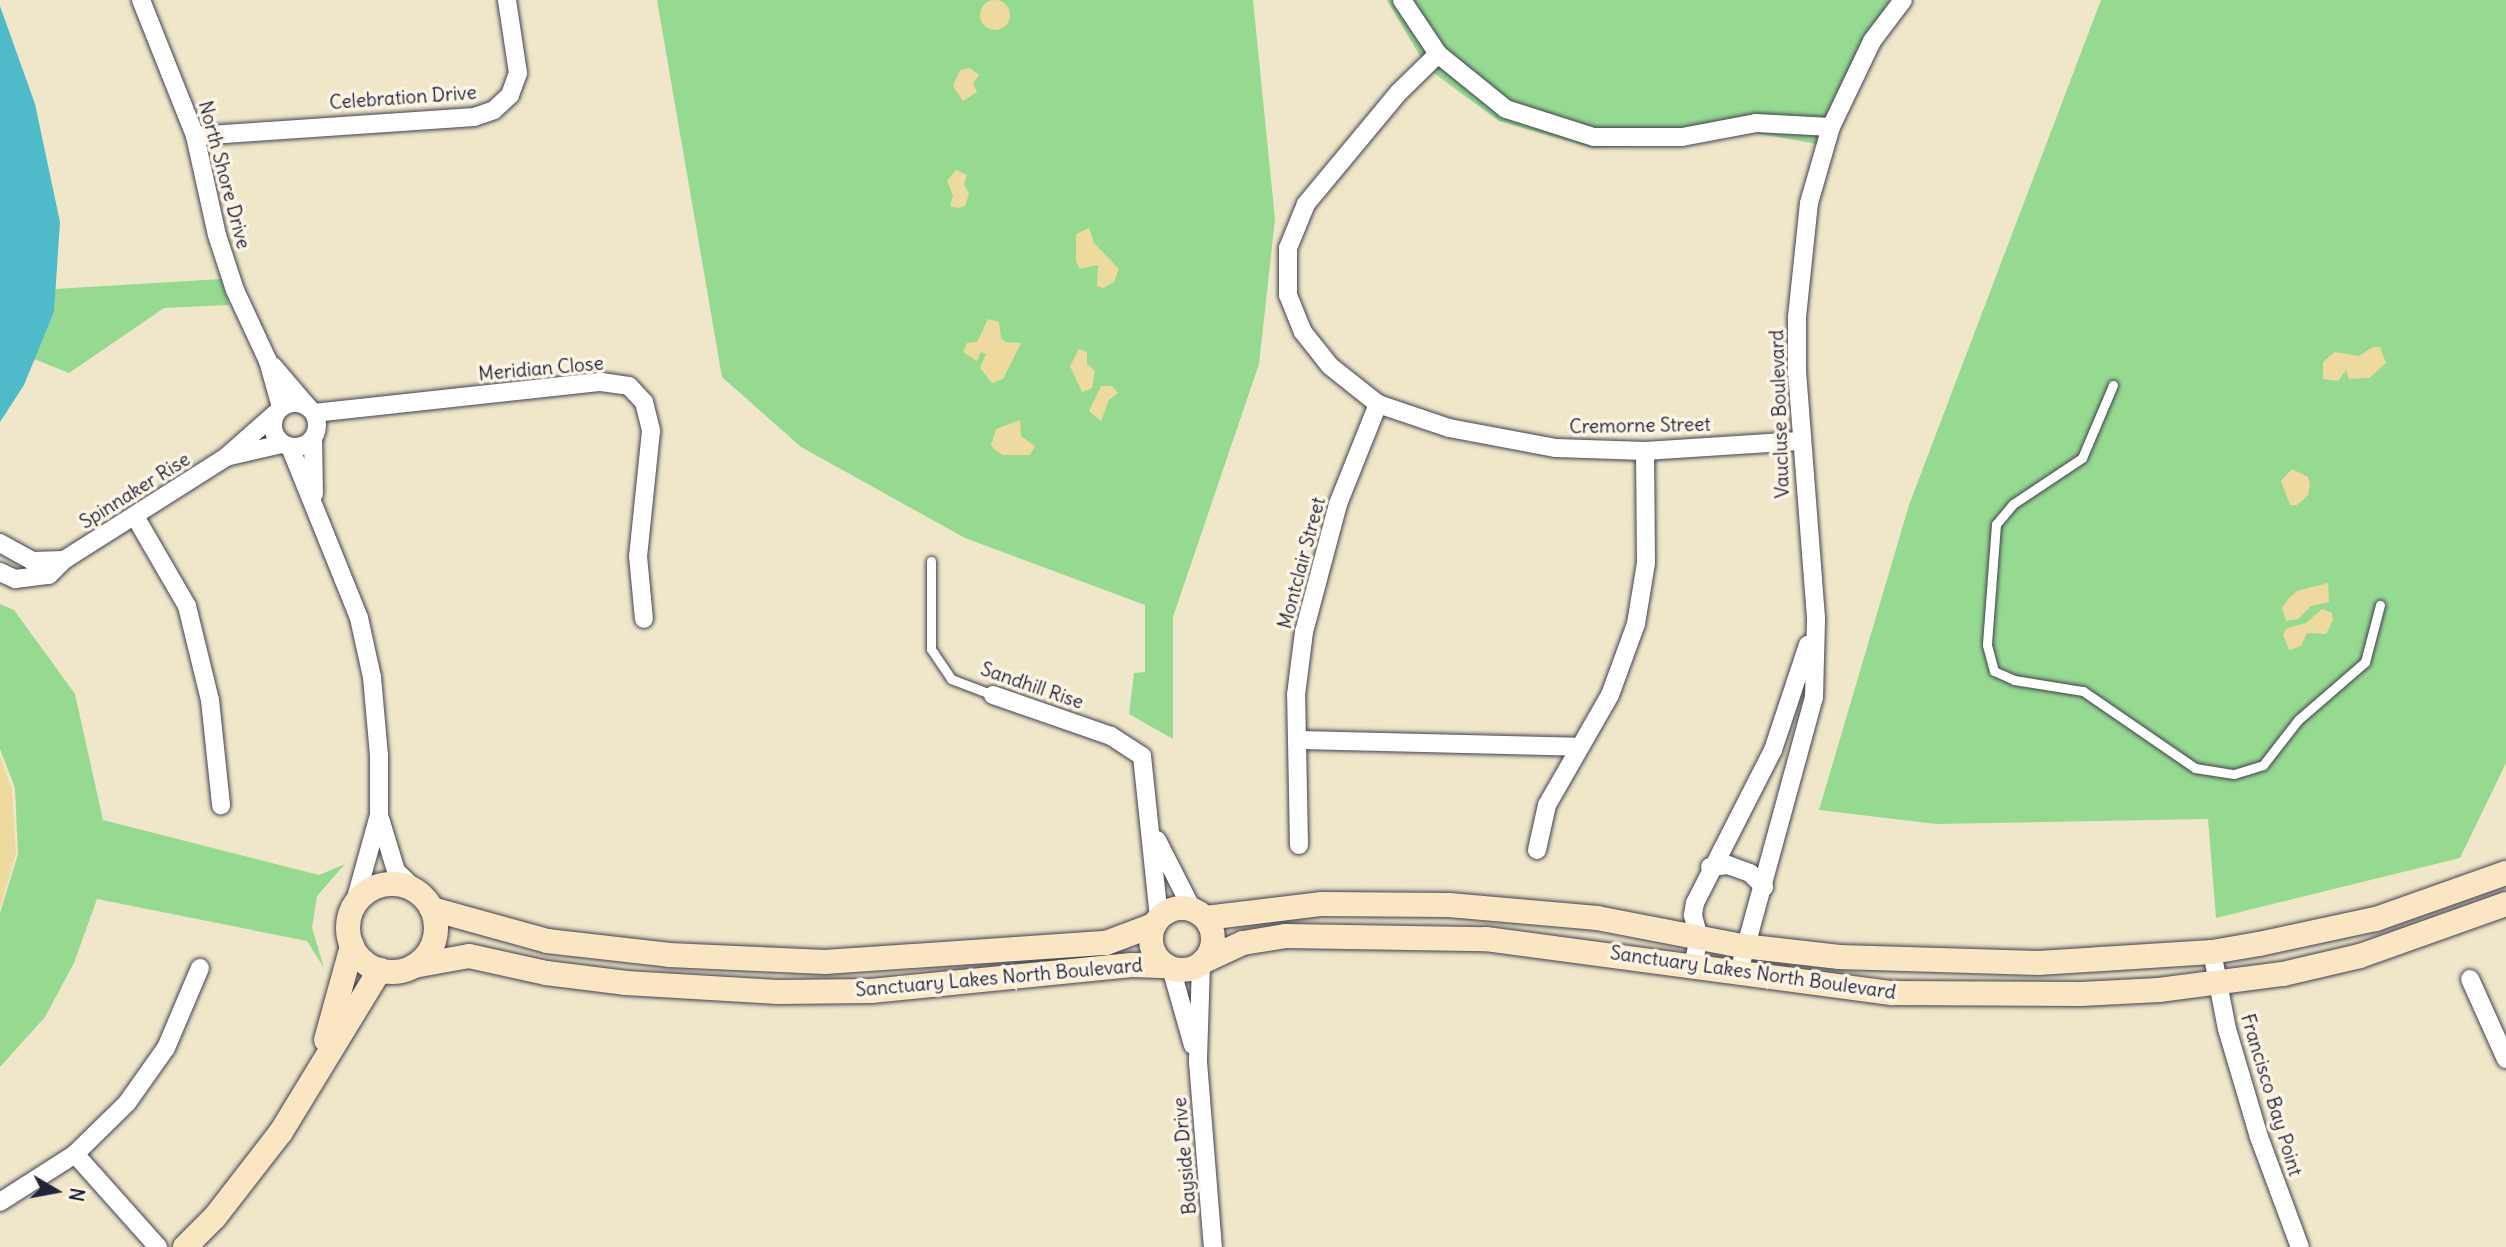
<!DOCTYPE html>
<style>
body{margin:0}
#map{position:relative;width:2506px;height:1247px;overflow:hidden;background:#f0e7ca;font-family:Delius,sans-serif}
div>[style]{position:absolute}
.green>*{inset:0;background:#96da91}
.sand>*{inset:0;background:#eeda9e}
.round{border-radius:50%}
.water>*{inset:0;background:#4fbbca}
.roads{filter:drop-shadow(0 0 2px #414050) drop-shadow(0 0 2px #414050)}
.lane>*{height:9px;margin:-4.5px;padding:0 4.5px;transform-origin:4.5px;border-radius:4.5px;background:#fff}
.street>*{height:18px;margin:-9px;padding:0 9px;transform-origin:9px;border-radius:9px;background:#fff}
.street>.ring{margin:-9px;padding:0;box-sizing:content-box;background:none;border:18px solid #fff;border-radius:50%}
.secondary>*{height:24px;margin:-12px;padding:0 12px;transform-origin:12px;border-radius:12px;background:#fbe6c4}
.secondary>.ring{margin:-12px;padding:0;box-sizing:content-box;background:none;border:24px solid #fbe6c4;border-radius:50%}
span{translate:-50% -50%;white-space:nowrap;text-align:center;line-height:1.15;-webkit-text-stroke:7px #fcf5e5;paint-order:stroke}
.street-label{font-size:19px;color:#22223b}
.north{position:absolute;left:21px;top:1156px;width:70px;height:70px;-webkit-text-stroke:5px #fcf5e5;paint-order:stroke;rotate:100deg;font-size:19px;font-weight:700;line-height:28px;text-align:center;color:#22223b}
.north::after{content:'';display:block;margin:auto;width:24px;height:32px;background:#22223b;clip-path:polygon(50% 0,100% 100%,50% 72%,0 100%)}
</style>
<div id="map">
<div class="green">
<div style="clip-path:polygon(657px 0,1253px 0,1275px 219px,1259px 364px,1173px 617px,1173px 739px,1129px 714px,1134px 673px,1145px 672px,1145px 605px,965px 538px,801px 447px,722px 377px)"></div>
<div style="clip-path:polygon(1387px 0,1903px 0,1823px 145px,1755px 133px,1684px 144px,1592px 148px,1499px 121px,1427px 68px)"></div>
<div style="clip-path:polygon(2101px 0,2506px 0,2506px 763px,2460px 858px,2216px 918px,2208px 819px,1936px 824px,1819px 810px,1909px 505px)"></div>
<div style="clip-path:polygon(221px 279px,229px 305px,164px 308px,69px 373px,34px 359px,54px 312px,55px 289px)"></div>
<div style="clip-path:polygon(0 604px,14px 610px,75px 694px,103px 820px,319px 875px,345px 864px,317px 896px,312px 928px,324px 968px,307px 941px,97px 899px,74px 963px,45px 1017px,0 1067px,0 913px,18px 854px,15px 788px,0 749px)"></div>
</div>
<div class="sand">
<div class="round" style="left:980px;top:0;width:30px;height:30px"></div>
<div style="clip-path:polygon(970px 68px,979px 75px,973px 83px,977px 92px,963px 101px,953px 86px,960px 70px)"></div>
<div style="clip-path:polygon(956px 170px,967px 175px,964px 184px,969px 194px,965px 206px,958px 208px,950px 206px,953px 195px,947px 181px)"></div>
<div style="clip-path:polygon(1089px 228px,1094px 243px,1119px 269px,1114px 282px,1103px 288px,1097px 286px,1098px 265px,1080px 269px,1076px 261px,1076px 234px)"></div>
<div style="clip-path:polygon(988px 319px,999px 322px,1001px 338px,1006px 342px,1021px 343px,1003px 379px,992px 383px,980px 368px,986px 354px,981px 352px,977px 361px,963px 352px,967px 343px,977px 342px)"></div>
<div style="clip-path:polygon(2373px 347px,2380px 347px,2386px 363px,2369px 378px,2349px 379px,2346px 370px,2338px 381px,2323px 379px,2323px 362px,2335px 352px,2359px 356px)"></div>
<div style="clip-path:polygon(1079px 349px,1087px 352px,1087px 364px,1095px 371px,1092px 388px,1082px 392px,1070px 366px)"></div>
<div style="clip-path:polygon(1101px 386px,1112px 386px,1118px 393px,1109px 400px,1101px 421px,1089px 411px)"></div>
<div style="clip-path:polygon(1020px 420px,1021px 436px,1035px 446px,1030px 455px,1003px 455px,995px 450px,991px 445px,996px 429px)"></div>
<div style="clip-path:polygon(2292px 469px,2308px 477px,2310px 485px,2308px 495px,2297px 505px,2290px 505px,2281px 481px)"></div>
<div style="clip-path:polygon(2328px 583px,2329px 602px,2311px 606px,2298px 619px,2286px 621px,2282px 608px,2288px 599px,2297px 591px)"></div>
<div style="clip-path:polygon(2322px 609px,2332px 613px,2333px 620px,2326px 634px,2307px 633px,2301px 646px,2289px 650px,2283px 635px,2287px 628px,2306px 623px)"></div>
<div style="clip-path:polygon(0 756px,12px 790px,16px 854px,0 908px)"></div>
</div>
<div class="water">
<div style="clip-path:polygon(0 6px,35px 104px,60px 222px,54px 312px,24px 385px,0 422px)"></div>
</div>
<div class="roads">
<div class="lane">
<div style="left:2113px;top:385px;width:79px;rotate:113deg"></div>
<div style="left:2082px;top:458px;width:83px;rotate:146.3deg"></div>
<div style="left:2013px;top:504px;width:26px;rotate:130deg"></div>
<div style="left:1996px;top:524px;width:121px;rotate:94.3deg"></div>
<div style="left:1987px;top:645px;width:27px;rotate:75deg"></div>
<div style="left:1994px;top:671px;width:22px;rotate:24deg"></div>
<div style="left:2014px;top:680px;width:70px;rotate:9.1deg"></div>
<div style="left:2083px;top:691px;width:136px;rotate:34.5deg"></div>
<div style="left:2195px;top:768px;width:39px;rotate:9deg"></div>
<div style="left:2234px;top:774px;width:30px;rotate:-17deg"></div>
<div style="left:2263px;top:765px;width:57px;rotate:-52.1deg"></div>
<div style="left:2298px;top:720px;width:89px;rotate:-40.9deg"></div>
<div style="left:2365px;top:662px;width:59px;rotate:-75.3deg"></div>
<div style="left:931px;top:561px;width:88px;rotate:90deg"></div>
<div style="left:931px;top:649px;width:36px;rotate:56deg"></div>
<div style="left:951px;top:679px;width:45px;rotate:20.9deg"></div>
</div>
<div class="street">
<div style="left:141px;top:0;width:146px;rotate:68.3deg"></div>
<div style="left:195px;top:136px;width:101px;rotate:77.5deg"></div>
<div style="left:217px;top:235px;width:58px;rotate:71.9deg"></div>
<div style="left:235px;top:290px;width:78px;rotate:65.1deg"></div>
<div style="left:268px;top:361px;width:48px;rotate:74.2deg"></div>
<div style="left:1402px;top:0;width:65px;rotate:56.3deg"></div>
<div style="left:1438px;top:54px;width:87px;rotate:39deg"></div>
<div style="left:1506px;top:109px;width:92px;rotate:17.7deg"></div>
<div style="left:1594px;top:137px;width:88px"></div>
<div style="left:1682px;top:137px;width:75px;rotate:-10.7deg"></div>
<div style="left:1756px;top:123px;width:75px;rotate:3.1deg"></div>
<div style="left:1438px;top:54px;width:54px;rotate:135.7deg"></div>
<div style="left:1399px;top:92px;width:146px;rotate:129.7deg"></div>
<div style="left:1306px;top:204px;width:48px;rotate:112.2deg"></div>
<div style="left:1288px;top:248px;width:47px;rotate:90deg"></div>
<div style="left:1288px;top:295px;width:40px;rotate:68deg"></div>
<div style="left:1303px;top:332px;width:43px;rotate:51.5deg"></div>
<div style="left:1330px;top:366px;width:61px;rotate:38.4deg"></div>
<div style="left:1378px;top:404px;width:75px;rotate:18.7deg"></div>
<div style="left:1449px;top:428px;width:109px;rotate:10.6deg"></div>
<div style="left:1556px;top:448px;width:89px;rotate:1.9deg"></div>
<div style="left:1645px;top:451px;width:155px;rotate:-3.7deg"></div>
<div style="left:195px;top:136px;width:280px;rotate:-3.9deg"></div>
<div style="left:474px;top:117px;width:21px;rotate:-19deg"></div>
<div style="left:494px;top:110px;width:22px;rotate:-43deg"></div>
<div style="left:510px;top:95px;width:23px;rotate:-70deg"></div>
<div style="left:518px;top:73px;width:74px;rotate:-98.6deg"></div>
<div style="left:273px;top:366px;width:54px;rotate:49.5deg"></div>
<div class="ring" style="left:273px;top:403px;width:26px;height:26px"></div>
<div style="left:314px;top:413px;width:289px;rotate:-6.2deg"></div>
<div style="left:601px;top:382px;width:28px;rotate:8deg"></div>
<div style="left:629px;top:386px;width:22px;rotate:47deg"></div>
<div style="left:644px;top:402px;width:30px;rotate:76deg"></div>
<div style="left:651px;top:431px;width:126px;rotate:95.9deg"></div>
<div style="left:638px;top:556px;width:63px;rotate:84.6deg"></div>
<div style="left:313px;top:438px;width:56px;rotate:89deg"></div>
<div style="left:290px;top:447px;width:184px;rotate:68deg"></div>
<div style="left:359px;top:618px;width:60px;rotate:77.6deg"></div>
<div style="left:372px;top:677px;width:78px;rotate:84.9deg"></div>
<div style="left:379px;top:755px;width:60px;rotate:90deg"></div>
<div style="left:379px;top:815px;width:93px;rotate:105.5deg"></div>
<div style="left:230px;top:456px;width:53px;rotate:-13deg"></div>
<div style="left:136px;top:518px;width:102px;rotate:59.9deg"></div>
<div style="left:187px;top:606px;width:97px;rotate:76.3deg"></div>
<div style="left:210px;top:700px;width:106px;rotate:84deg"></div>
<div style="left:0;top:543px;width:37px;rotate:29deg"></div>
<div style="left:32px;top:561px;width:32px;rotate:-2deg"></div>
<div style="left:0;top:572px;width:17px;rotate:25deg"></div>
<div style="left:15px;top:579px;width:34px;rotate:-7deg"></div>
<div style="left:49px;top:575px;width:21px;rotate:-45deg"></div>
<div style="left:64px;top:560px;width:192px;rotate:-32.4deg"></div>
<div style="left:226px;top:457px;width:67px;rotate:-41.3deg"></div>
<div style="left:993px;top:695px;width:125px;rotate:19.2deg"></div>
<div style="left:1111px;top:736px;width:37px;rotate:33deg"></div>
<div style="left:1142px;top:756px;width:162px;rotate:84deg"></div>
<div style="left:1299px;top:740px;width:280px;rotate:1.4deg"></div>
<div style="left:379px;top:815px;width:59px;rotate:73.1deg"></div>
<div style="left:396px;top:871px;width:28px;rotate:44deg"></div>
<div style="left:1157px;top:840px;width:77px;rotate:63.1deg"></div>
<div style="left:1299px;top:845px;width:150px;rotate:-91.1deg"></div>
<div style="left:1296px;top:695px;width:64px;rotate:-82.8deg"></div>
<div style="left:1304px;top:632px;width:132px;rotate:-75.1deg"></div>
<div style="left:1338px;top:504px;width:108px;rotate:-68.2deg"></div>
<div style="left:1537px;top:850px;width:46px;rotate:-77.5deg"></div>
<div style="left:1547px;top:805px;width:127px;rotate:-60.2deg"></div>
<div style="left:1610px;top:695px;width:76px;rotate:-69.9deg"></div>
<div style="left:1636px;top:624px;width:62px;rotate:-80.7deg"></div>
<div style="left:1646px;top:563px;width:112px;rotate:-90.5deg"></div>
<div style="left:1710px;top:867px;width:18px;rotate:-6deg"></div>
<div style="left:1728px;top:865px;width:23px;rotate:20deg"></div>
<div style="left:1750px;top:873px;width:20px;rotate:45deg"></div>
<div style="left:2212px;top:952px;width:78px;rotate:79deg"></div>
<div style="left:2227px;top:1029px;width:113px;rotate:73.5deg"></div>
<div style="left:2259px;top:1137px;width:117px;rotate:69.6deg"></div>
<div style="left:1201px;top:964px;width:98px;rotate:91.8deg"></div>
<div style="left:1198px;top:1062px;width:186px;rotate:85.4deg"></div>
<div style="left:1171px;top:968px;width:80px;rotate:74.1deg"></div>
<div style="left:1692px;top:969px;width:32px;rotate:-77deg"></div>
<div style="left:1699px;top:938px;width:24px;rotate:-105deg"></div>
<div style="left:1693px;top:915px;width:12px;rotate:-81deg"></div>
<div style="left:1695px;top:903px;width:172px;rotate:-63deg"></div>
<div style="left:1773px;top:750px;width:111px;rotate:-71.6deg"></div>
<div style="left:1738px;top:975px;width:288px;rotate:-74.7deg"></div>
<div style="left:1814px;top:697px;width:79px;rotate:-88.5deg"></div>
<div style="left:1816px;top:618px;width:246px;rotate:-94.4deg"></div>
<div style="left:1797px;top:373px;width:56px;rotate:-90deg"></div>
<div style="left:1797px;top:317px;width:115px;rotate:-84deg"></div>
<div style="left:1809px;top:203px;width:79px;rotate:-73.9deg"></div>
<div style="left:1831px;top:127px;width:95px;rotate:-64.5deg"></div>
<div style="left:1872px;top:41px;width:51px;rotate:-52.9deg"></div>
<div style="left:2470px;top:979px;width:88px;rotate:65.8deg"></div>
<div style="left:75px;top:1154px;width:125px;rotate:48.3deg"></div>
<div style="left:0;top:1202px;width:89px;rotate:-32.6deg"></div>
<div style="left:75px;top:1154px;width:73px;rotate:-44.4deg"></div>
<div style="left:127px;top:1103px;width:67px;rotate:-54.7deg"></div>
<div style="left:166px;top:1048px;width:87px;rotate:-67deg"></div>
</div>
<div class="secondary">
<div class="ring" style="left:348px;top:884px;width:64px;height:64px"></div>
<div class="ring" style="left:1151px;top:908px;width:38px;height:38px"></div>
<div style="left:432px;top:909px;width:119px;rotate:15.5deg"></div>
<div style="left:547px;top:941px;width:123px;rotate:6.5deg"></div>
<div style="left:669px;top:955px;width:156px;rotate:2.6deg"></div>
<div style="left:825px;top:962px;width:282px;rotate:-3.9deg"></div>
<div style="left:1106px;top:943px;width:51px;rotate:-20.6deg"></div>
<div style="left:1206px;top:918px;width:117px;rotate:-6.9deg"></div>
<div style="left:1322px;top:904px;width:127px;rotate:0.5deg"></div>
<div style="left:1449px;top:905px;width:149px;rotate:5deg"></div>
<div style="left:1597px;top:918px;width:149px;rotate:10.9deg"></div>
<div style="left:1743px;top:946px;width:97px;rotate:6.5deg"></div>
<div style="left:1839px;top:957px;width:199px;rotate:1.7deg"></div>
<div style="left:2038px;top:963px;width:174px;rotate:-3.6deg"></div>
<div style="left:2212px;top:952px;width:48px;rotate:-9.7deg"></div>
<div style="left:2259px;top:944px;width:120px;rotate:-12.1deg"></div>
<div style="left:2376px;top:919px;width:138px;rotate:-19.5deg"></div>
<div style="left:1204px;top:961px;width:43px;rotate:-24.8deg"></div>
<div style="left:1243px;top:943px;width:44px;rotate:-9.2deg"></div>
<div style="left:1286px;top:936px;width:200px;rotate:0.9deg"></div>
<div style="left:1486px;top:939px;width:411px;rotate:7.6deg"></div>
<div style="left:1893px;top:993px;width:188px;rotate:0.3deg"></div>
<div style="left:2081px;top:994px;width:78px;rotate:-2.9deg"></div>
<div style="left:2159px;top:990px;width:125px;rotate:-7.4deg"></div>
<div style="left:2283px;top:974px;width:79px;rotate:-13.2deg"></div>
<div style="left:2360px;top:956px;width:155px;rotate:-19.6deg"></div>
<div style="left:414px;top:966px;width:56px;rotate:-10.3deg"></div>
<div style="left:469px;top:956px;width:79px;rotate:12.4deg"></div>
<div style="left:546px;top:973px;width:81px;rotate:7.1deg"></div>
<div style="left:626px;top:983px;width:152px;rotate:3.4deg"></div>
<div style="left:778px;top:992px;width:93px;rotate:-0.6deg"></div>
<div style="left:871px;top:991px;width:262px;rotate:-5.7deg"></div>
<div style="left:1132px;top:965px;width:35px;rotate:2deg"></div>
<div style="left:326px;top:1040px;width:98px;rotate:-74.5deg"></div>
<div style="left:185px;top:1247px;width:42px;rotate:-45deg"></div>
<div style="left:215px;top:1217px;width:108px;rotate:-52.2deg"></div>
<div style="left:281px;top:1132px;width:190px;rotate:-58.6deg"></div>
</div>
</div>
<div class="street-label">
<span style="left:403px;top:98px;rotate:-4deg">Celebration Drive</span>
<span style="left:224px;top:175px;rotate:75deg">North Shore Drive</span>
<span style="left:541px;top:369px;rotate:-5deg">Meridian Close</span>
<span style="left:1780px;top:414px;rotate:-92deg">Vaucluse Boulevard</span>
<span style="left:1640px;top:426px;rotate:-1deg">Cremorne Street</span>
<span style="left:135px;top:491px;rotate:-32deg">Spinnaker Rise</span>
<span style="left:1302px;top:563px;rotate:-75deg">Montclair Street</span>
<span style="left:1032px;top:686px;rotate:19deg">Sandhill Rise</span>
<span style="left:1753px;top:973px;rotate:8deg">Sanctuary Lakes North Boulevard</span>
<span style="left:999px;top:978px;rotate:-5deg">Sanctuary Lakes North Boulevard</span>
<span style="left:2271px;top:1095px;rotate:73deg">Francisco Bay Point</span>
<span style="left:1185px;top:1156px;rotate:-95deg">Bayside Drive</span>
</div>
<div class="north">N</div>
</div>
